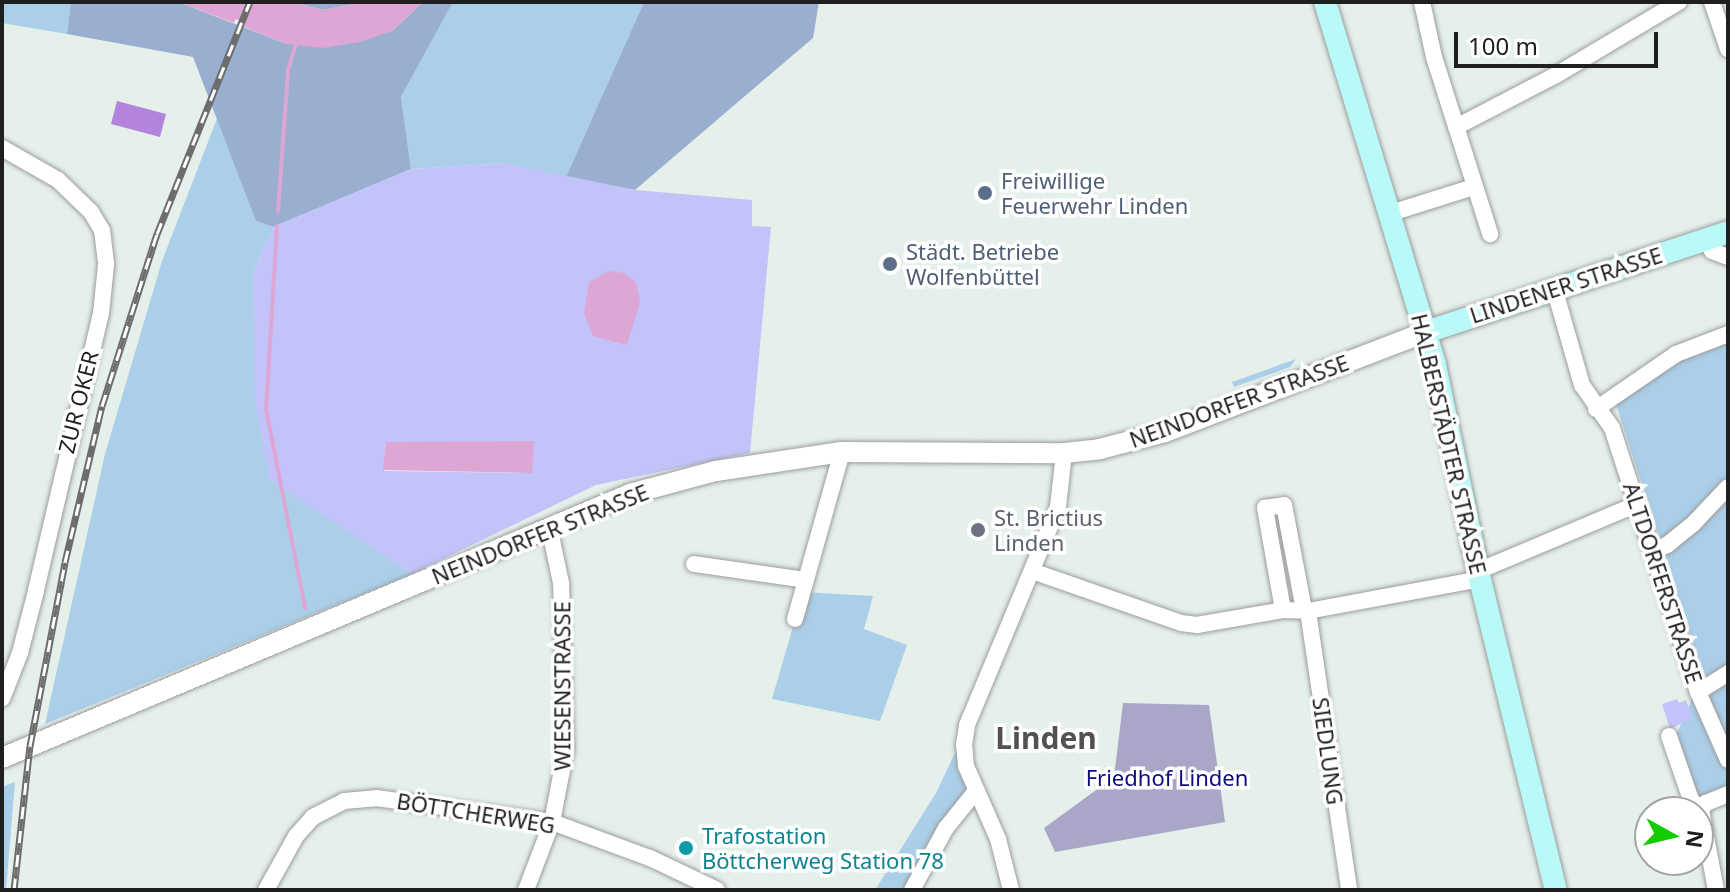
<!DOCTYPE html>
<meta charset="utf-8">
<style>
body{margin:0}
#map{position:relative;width:1730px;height:892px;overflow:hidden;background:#e5f0eb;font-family:"Noto Sans",sans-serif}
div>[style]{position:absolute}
.grass>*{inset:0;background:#abcfe9}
.forest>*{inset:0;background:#9aaecf}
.cemetery>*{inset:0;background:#a9a6c8}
.park>*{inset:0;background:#c2c3f9}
.pitch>*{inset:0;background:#b384de}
.water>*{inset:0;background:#dda6d5}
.stream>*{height:4px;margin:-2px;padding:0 2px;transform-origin:2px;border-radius:2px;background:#dda6d5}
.river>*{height:24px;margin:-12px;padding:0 12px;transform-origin:12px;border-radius:12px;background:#dda6d5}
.roads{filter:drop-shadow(0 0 2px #9c9c9c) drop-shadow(0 0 2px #9c9c9c)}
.minor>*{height:16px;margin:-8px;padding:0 8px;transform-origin:8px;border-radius:8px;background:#fff}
.tertiary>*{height:20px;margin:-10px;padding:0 10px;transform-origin:10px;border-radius:10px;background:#fff}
.secondary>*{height:22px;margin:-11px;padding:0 11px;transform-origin:11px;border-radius:11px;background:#b9f9f7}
.rail>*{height:7px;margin-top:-3.5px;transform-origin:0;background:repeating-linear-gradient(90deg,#fff 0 12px,#6d6d6d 0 24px);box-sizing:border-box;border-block:2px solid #6d6d6d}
.dots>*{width:22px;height:22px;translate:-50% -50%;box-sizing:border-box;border:4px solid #fff;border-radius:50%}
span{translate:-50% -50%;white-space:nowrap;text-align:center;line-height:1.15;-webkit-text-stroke:7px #fff;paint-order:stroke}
.service-label{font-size:22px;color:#4e5e75}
.left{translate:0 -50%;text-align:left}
.street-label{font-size:22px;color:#1f1f1f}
.worship-label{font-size:22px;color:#5b616d}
.park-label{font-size:22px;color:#0c0c7d}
.culture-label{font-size:22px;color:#0d838f}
.district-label{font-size:30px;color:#525252;font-weight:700}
.frame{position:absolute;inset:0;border:4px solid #1f1f1f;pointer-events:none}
.north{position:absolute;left:1634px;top:796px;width:80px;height:80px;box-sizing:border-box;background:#fff;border:2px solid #a5a5a5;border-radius:50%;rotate:98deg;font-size:22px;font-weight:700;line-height:32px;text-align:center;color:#1f1f1f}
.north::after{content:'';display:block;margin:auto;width:28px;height:36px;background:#13cc01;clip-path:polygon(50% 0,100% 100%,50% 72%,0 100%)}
.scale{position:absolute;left:1454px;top:32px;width:204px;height:36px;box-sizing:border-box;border:4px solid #1f1f1f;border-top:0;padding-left:10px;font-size:24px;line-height:28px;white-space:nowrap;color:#1f1f1f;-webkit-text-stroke:6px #fff;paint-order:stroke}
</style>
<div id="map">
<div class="grass">
<div style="clip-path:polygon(2px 2px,71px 2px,67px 34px,2px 23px)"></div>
<div style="clip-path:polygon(453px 2px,644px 2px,566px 177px,504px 163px,411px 169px,401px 97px)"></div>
<div style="clip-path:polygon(218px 116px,256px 221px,273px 227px,253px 274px,269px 478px,412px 574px,45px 724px,105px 454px,162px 261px)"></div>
<div style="clip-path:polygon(1728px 332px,1728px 800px,1707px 807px,1692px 790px,1676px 747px,1677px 733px,1692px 699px,1710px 695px,1616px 404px,1619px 396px)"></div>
<div style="clip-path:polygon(1296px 359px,1290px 367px,1234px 387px,1232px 382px)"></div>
<div style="clip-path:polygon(803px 592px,873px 596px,864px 629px,907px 645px,880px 721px,772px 699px)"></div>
<div style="clip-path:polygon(964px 745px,975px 792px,912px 890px,875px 890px,936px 793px,954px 755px)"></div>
<div style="clip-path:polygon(15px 782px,6px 890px,2px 890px,2px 787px)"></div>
</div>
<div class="forest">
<div style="clip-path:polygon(71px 2px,178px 2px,287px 44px,392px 31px,423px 2px,453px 2px,401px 97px,411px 169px,273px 227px,256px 221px,193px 57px,67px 34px)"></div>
<div style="clip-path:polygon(292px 2px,365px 2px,323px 10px)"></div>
<div style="clip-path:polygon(644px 2px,819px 2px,813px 38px,635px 190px,566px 177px)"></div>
</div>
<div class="cemetery">
<div style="clip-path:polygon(1123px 703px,1209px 705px,1225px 822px,1055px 852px,1044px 828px,1114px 777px)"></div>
</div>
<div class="park">
<div style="clip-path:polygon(evenodd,504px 163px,635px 190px,752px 200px,752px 226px,771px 227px,750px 453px,596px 485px,412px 574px,269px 479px,255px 404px,253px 274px,273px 227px,411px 169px,504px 163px,386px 442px,531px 473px,384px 471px,386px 442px)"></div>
<div style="clip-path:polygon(1677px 699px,1679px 703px,1686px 700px,1692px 718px,1670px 729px,1662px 704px)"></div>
</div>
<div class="pitch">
<div style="clip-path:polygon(117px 101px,166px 114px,160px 137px,111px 124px)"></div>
</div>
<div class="water">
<div style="clip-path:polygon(178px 2px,243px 2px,234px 23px)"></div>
<div style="clip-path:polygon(255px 2px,292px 2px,323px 10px,365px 2px,423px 2px,392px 31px,360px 42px,323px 48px,287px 44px,244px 27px)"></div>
<div style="clip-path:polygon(609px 271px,624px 273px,636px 282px,640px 302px,627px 345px,593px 336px,584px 313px,589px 282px)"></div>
<div style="clip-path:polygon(534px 441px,532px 473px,383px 470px,386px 442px)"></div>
</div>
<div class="stream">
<div style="left:278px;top:211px;width:141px;rotate:-85.9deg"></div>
<div style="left:288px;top:70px;width:28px;rotate:-73deg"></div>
<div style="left:277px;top:226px;width:183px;rotate:93.4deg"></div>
<div style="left:266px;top:409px;width:203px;rotate:78.9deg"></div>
</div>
<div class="river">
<div style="left:222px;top:2px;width:61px;rotate:18.1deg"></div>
</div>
<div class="roads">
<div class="minor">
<div style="left:1422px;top:2px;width:56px;rotate:77.7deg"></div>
<div style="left:1434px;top:57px;width:186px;rotate:72.4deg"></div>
<div style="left:1712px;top:2px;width:50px;rotate:71.2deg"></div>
<div style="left:1456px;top:127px;width:113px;rotate:-27.5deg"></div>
<div style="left:1556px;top:75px;width:143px;rotate:-30.7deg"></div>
<div style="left:2px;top:148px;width:64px;rotate:29.7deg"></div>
<div style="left:58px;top:180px;width:46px;rotate:44.1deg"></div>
<div style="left:91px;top:212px;width:21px;rotate:59deg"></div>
<div style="left:102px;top:230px;width:35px;rotate:83deg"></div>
<div style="left:106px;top:265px;width:48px;rotate:95.9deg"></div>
<div style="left:101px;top:313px;width:285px;rotate:103.2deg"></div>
<div style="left:36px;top:591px;width:64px;rotate:104.5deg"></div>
<div style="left:20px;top:653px;width:49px;rotate:111.4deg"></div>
<div style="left:1391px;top:213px;width:87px;rotate:-17.4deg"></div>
<div style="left:1706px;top:239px;width:13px;rotate:63deg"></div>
<div style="left:1712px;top:251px;width:17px;rotate:21deg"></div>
<div style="left:1555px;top:291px;width:98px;rotate:74deg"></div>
<div style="left:1582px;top:385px;width:52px;rotate:55.1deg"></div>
<div style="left:1612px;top:428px;width:278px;rotate:72deg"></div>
<div style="left:1698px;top:692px;width:74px;rotate:66.2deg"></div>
<div style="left:1596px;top:409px;width:97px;rotate:-34.5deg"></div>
<div style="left:1676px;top:354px;width:56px;rotate:-21deg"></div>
<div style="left:1652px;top:552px;width:17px;rotate:-25deg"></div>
<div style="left:1667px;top:545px;width:33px;rotate:-39deg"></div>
<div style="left:1693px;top:524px;width:51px;rotate:-46.6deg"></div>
<div style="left:694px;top:564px;width:113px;rotate:8.1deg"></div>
<div style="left:1032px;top:571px;width:158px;rotate:19.2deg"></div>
<div style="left:1181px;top:623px;width:16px;rotate:7deg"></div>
<div style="left:1197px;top:625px;width:87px;rotate:-9.9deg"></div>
<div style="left:1283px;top:610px;width:25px;rotate:2deg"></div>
<div style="left:1308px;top:611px;width:175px;rotate:-10.5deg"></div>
<div style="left:1478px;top:571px;width:173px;rotate:-22.8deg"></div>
<div style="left:1283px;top:610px;width:104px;rotate:-100deg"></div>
<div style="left:1265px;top:508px;width:19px;rotate:-9deg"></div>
<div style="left:1284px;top:505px;width:107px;rotate:79.2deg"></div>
<div style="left:1308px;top:611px;width:282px;rotate:81.6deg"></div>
<div style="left:795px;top:619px;width:173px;rotate:-74.3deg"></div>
<div style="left:1698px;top:692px;width:36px;rotate:-32deg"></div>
<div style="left:1669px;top:736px;width:68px;rotate:71deg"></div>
<div style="left:1691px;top:800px;width:14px;rotate:45deg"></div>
<div style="left:266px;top:890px;width:62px;rotate:-60.9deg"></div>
<div style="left:296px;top:836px;width:25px;rotate:-48deg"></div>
<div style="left:313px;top:817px;width:35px;rotate:-27deg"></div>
<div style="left:344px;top:801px;width:32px;rotate:-5deg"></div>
<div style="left:376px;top:798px;width:178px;rotate:7.8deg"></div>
<div style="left:552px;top:822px;width:104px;rotate:20.2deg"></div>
<div style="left:650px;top:858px;width:74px;rotate:25.5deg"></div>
<div style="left:526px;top:890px;width:73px;rotate:-69.1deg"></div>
<div style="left:552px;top:822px;width:74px;rotate:-79.1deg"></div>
<div style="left:566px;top:749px;width:166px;rotate:-91.7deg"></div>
<div style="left:561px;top:583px;width:58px;rotate:-101.9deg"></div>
<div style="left:912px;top:890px;width:71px;rotate:-61.3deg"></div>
<div style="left:946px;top:828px;width:46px;rotate:-51.1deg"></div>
<div style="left:1011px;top:890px;width:53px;rotate:-104.3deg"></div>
<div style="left:998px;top:839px;width:80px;rotate:-113.7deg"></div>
<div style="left:966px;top:766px;width:21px;rotate:-95deg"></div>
<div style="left:964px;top:745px;width:20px;rotate:-81deg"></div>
<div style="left:967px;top:725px;width:236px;rotate:-67.3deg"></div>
<div style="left:1058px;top:507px;width:54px;rotate:-83.7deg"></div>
<div style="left:1716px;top:890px;width:81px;rotate:-100.6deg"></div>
<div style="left:1701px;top:810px;width:9px;rotate:-54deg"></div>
<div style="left:1706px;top:803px;width:24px;rotate:-22deg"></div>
</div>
<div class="tertiary">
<div style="left:2px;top:758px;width:681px;rotate:-22.8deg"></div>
<div style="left:630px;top:494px;width:89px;rotate:-15deg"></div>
<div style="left:716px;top:471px;width:127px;rotate:-8.6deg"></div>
<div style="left:842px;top:452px;width:222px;rotate:0.3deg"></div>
<div style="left:1064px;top:453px;width:36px;rotate:-6deg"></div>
<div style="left:1100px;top:449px;width:67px;rotate:-14.7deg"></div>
<div style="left:1165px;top:432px;width:280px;rotate:-21deg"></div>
</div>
<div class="secondary">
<div style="left:1325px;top:2px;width:379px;rotate:73.1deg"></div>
<div style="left:1435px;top:365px;width:210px;rotate:78.2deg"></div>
<div style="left:1478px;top:571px;width:328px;rotate:76.3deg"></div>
<div style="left:1426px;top:332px;width:318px;rotate:-18.3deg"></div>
</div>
</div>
<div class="rail">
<div style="left:14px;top:890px;width:145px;rotate:-83.7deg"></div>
<div style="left:30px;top:746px;width:187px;rotate:-79.2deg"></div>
<div style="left:65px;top:562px;width:160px;rotate:-76.7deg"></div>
<div style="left:102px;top:406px;width:181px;rotate:-72.3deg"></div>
<div style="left:157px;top:234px;width:250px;rotate:-68.2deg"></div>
</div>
<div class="dots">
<div style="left:985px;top:193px;background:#5c6f8a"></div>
<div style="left:890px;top:264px;background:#5c6f8a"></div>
<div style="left:978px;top:530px;background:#6b7280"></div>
<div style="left:686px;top:848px;background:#0f9aa8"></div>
</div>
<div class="service-label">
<span class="left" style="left:1001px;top:193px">Freiwillige<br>Feuerwehr Linden</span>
<span class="left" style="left:906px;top:264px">Städt. Betriebe<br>Wolfenbüttel</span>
</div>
<div class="street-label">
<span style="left:1566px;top:285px;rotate:-18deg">LINDENER STRASSE</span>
<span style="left:1239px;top:401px;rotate:-20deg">NEINDORFER STRASSE</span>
<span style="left:78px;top:402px;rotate:-76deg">ZUR OKER</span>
<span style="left:1449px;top:444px;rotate:77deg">HALBERSTÄDTER STRASSE</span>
<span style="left:540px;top:534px;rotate:-22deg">NEINDORFER STRASSE</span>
<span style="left:1663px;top:583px;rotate:72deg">ALTDORFERSTRASSE</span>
<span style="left:562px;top:686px;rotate:-90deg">WIESENSTRASSE</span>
<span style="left:1328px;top:751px;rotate:82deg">SIEDLUNG</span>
<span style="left:476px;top:813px;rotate:9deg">BÖTTCHERWEG</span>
</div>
<div class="worship-label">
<span class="left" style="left:994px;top:530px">St. Brictius<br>Linden</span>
</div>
<div class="park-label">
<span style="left:1167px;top:778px">Friedhof Linden</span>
</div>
<div class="culture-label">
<span class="left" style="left:702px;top:848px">Trafostation<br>Böttcherweg Station 78</span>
</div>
<div class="district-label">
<span style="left:1046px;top:738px">Linden</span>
</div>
<div class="frame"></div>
<div class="north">N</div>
<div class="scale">100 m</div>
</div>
